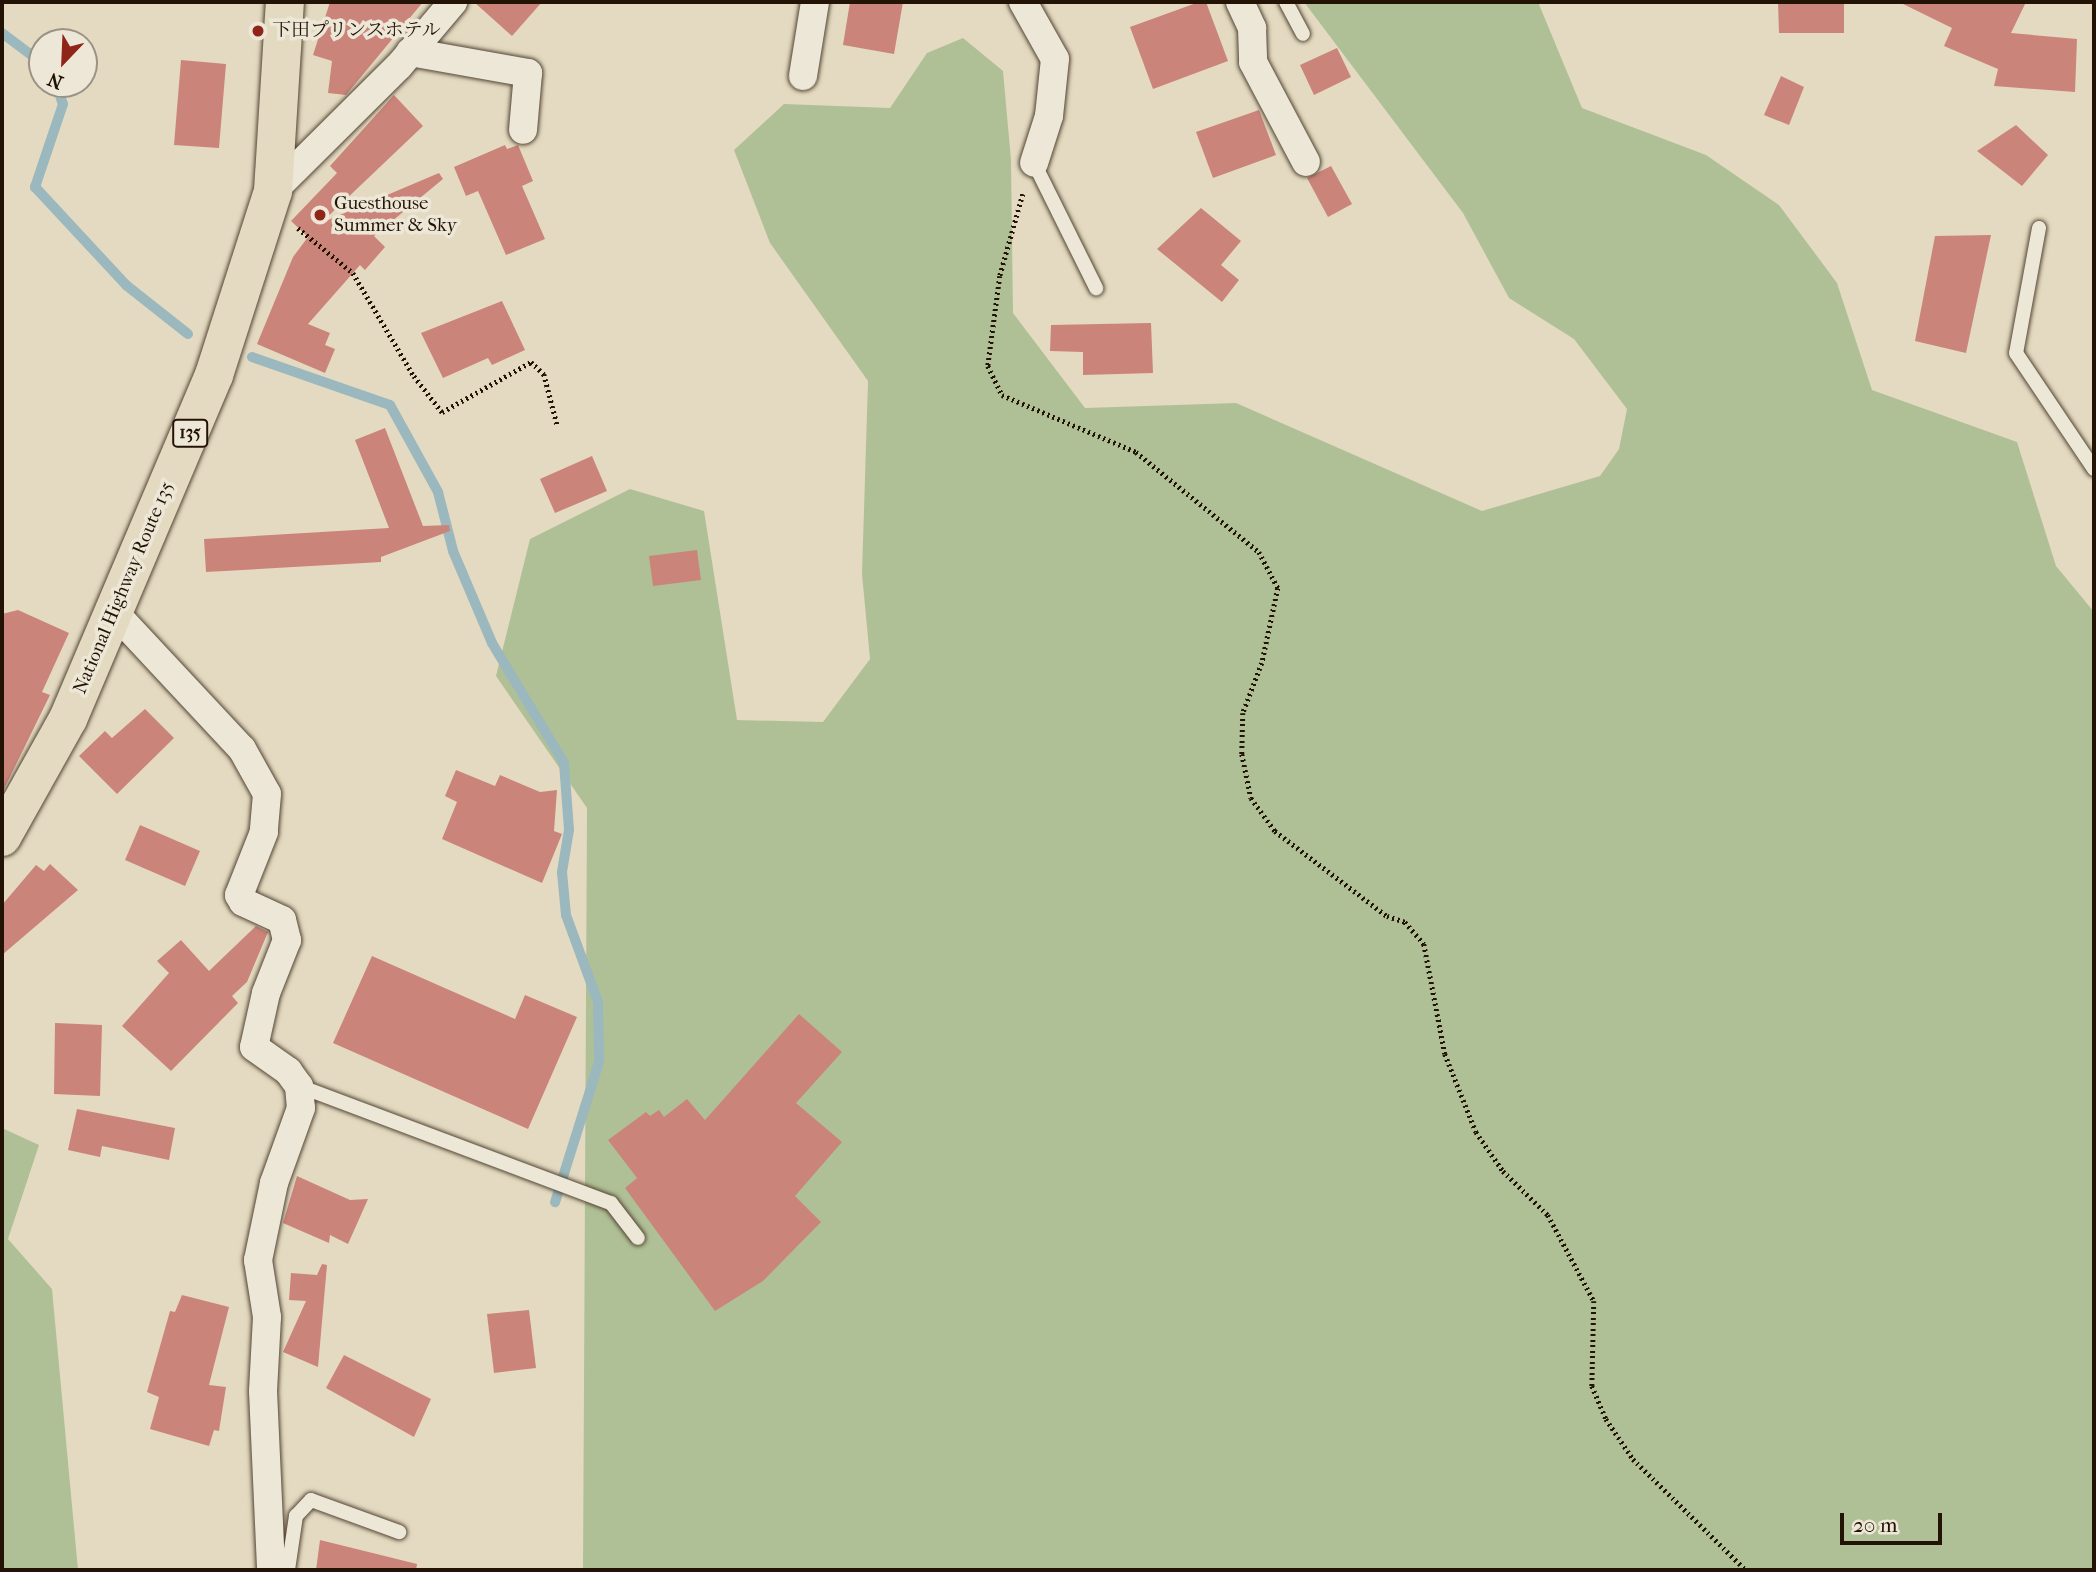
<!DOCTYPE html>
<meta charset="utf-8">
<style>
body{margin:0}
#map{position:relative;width:2096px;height:1572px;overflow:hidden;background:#e4dac1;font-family:"IM FELL French Canon","Noto Serif JP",serif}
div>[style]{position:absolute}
.green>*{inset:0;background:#b0c096}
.stream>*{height:10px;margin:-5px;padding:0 5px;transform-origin:5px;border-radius:5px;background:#9ab8bd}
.building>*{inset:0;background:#cb847a}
.path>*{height:4.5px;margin-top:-2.25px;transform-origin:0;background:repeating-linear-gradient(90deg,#231305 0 2px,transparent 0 5.5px)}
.roads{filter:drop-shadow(0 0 2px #534534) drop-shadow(0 0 2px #534534)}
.lane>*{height:14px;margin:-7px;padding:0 7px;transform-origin:7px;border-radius:7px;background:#ede7d7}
.street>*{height:28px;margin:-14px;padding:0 14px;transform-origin:14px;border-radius:14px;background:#ede7d7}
.highway>*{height:38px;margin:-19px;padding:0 19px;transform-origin:19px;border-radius:19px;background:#e4dac1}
.dots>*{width:19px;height:19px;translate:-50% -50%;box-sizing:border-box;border:4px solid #ede7d7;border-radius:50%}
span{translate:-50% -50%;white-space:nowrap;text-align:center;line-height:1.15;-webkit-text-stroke:7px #ede7d7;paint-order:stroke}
.shield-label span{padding:2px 5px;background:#ede7d7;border:2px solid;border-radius:5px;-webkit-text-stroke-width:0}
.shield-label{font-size:18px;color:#231305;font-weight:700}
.poi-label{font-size:19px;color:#231305}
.left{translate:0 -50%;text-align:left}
.street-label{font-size:19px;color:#231305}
.frame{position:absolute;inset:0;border:4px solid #231305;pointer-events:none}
.north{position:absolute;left:28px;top:28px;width:70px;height:70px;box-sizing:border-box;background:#ede7d7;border:2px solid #9c9283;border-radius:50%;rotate:203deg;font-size:19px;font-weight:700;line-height:28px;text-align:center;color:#231305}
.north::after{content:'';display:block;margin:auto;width:24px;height:32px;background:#8f2418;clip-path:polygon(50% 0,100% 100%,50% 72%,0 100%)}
.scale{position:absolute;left:1840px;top:1513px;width:102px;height:32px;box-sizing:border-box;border:4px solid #231305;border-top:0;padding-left:9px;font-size:21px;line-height:24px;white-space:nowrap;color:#231305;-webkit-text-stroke:5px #ede7d7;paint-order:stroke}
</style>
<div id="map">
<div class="green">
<div style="clip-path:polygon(1304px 2px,1538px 2px,1582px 108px,1706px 155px,1779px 205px,1837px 283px,1872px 390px,2017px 442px,2056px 566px,2094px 612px,2094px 1570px,583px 1570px,587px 808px,496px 676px,530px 539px,630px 489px,704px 511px,737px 720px,823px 722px,870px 659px,862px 574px,868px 381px,770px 243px,734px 150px,784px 104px,890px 108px,927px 53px,963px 38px,1003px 71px,1011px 160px,1013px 313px,1085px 408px,1236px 403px,1482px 511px,1600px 476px,1619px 449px,1627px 409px,1574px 339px,1509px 298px,1463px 213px)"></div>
<div style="clip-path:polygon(2px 1128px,39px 1145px,8px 1239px,52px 1289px,78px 1570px,2px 1570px)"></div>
</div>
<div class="stream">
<div style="left:2px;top:33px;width:50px;rotate:36.9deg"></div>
<div style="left:56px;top:84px;width:21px;rotate:71deg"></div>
<div style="left:63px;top:104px;width:88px;rotate:108.6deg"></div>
<div style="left:35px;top:187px;width:134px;rotate:47.1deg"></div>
<div style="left:126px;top:285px;width:79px;rotate:38.3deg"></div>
<div style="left:252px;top:357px;width:146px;rotate:19.2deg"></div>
<div style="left:390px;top:405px;width:99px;rotate:61.1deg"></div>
<div style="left:438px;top:492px;width:61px;rotate:75.7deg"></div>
<div style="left:453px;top:551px;width:100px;rotate:67deg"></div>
<div style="left:492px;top:643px;width:140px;rotate:59deg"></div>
<div style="left:564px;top:763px;width:67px;rotate:85.7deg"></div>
<div style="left:569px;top:830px;width:43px;rotate:99.5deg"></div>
<div style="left:562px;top:872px;width:43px;rotate:84.7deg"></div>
<div style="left:566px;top:915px;width:93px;rotate:69.8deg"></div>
<div style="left:598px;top:1002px;width:60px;rotate:89deg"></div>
<div style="left:599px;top:1062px;width:147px;rotate:107.4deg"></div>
</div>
<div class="building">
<div style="clip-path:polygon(330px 2px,423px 2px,346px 95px,328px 93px,332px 61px,313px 55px)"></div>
<div style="clip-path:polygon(474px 2px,542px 2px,512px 36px)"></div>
<div style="clip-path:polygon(850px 2px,903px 2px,894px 54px,843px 45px)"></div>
<div style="clip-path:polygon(1199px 2px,1206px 2px,1228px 61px,1153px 89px,1130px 27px)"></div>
<div style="clip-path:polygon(1778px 2px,1844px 2px,1844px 33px,1779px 33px)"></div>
<div style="clip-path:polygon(1899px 2px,2026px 2px,2011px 33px,2077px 39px,2075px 92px,1994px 86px,1998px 69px,1944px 46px,1952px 28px)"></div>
<div style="clip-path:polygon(1337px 48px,1351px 77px,1314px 95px,1300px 65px)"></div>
<div style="clip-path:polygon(181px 60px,226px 64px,219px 148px,174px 145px)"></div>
<div style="clip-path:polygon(1781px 76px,1804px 87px,1789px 125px,1764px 115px)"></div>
<div style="clip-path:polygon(394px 95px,423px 126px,321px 223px,439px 173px,443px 179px,374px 236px,385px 247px,365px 270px,360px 265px,308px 324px,330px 333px,325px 345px,335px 349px,325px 373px,257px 344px,293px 257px,311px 233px,307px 236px,291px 221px,337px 173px,330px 166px)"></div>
<div style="clip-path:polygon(1259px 110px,1276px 155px,1213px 178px,1196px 132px)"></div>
<div style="clip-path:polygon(2016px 125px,2048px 155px,2022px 186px,1977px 151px)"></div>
<div style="clip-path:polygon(505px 145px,507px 149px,518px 145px,533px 181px,522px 186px,545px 239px,506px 255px,478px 191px,466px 196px,454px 167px)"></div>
<div style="clip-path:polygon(1331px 166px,1352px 204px,1328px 217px,1307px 178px)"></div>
<div style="clip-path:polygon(1201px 208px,1241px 241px,1221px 265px,1239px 280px,1222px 302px,1157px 249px)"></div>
<div style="clip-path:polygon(1991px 235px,1966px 353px,1915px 341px,1935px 236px)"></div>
<div style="clip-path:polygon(502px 301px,525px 350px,492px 365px,488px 358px,443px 378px,421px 333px)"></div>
<div style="clip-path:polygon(1151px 323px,1153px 373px,1083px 375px,1083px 352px,1050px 351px,1051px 325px)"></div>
<div style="clip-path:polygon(385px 428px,423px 526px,449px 525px,450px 531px,381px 557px,381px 562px,206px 572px,204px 539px,389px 528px,355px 440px)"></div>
<div style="clip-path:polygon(592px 456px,607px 491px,555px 513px,540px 479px)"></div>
<div style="clip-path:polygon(697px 550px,701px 580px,653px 586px,649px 556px)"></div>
<div style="clip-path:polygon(18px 610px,69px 633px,42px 692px,50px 695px,2px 793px,2px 614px)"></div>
<div style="clip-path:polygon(145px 709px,174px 738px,117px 794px,79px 756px,105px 731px,112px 738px)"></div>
<div style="clip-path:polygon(456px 770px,495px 786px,500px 775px,540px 792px,557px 790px,554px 831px,562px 834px,542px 883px,442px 839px,457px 802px,445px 796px)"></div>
<div style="clip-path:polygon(140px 825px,200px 851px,185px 886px,125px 860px)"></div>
<div style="clip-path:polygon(50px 864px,78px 890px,2px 955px,2px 905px,36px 865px,44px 871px)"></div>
<div style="clip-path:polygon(256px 926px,268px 932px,247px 982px,232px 996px,238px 1003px,171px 1071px,122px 1026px,169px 973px,157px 961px,181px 940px,209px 971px)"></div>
<div style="clip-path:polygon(372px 956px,515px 1019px,525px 995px,577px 1017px,528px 1129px,333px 1043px)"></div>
<div style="clip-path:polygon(799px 1014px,842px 1052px,796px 1103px,842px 1142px,795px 1196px,821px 1222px,763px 1281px,715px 1311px,625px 1188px,637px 1178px,608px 1140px,646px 1112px,650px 1116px,659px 1110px,664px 1117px,687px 1099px,705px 1120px)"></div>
<div style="clip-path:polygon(55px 1023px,102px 1025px,100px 1096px,54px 1094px)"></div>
<div style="clip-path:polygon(77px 1109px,175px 1128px,169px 1160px,102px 1146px,100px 1157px,68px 1150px)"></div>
<div style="clip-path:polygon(297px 1176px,350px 1200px,368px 1199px,348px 1244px,330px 1235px,329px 1243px,283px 1223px)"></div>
<div style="clip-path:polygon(322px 1264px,327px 1265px,318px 1367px,283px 1352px,306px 1301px,289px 1300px,291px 1273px,317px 1275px)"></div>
<div style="clip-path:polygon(182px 1295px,229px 1307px,209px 1385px,226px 1387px,219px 1431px,214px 1430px,209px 1446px,150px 1429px,159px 1397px,147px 1392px,170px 1311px,175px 1312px)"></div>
<div style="clip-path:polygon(529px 1310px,536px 1368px,494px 1373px,487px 1314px)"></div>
<div style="clip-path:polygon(344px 1355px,431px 1399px,414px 1437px,326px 1388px)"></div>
<div style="clip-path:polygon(320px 1540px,417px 1564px,416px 1570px,316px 1570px)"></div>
</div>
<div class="path">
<div style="left:1023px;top:194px;width:85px;rotate:105.7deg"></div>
<div style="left:1000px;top:276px;width:91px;rotate:97.6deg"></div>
<div style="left:988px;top:366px;width:32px;rotate:64deg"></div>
<div style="left:1002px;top:395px;width:146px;rotate:23deg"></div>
<div style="left:1136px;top:452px;width:159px;rotate:39.1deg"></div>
<div style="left:1259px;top:552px;width:41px;rotate:62.2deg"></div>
<div style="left:1278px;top:588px;width:77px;rotate:102deg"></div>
<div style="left:1262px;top:663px;width:53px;rotate:110.8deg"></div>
<div style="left:1243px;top:713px;width:41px;rotate:91.4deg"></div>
<div style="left:1242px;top:754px;width:45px;rotate:78.4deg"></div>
<div style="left:1251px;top:798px;width:41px;rotate:54deg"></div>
<div style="left:1275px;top:831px;width:141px;rotate:37.2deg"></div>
<div style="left:1387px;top:916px;width:19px;rotate:18deg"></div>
<div style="left:1405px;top:922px;width:29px;rotate:49deg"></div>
<div style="left:1424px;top:944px;width:112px;rotate:79.2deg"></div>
<div style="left:1445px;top:1054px;width:84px;rotate:68.3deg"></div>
<div style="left:1476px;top:1132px;width:47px;rotate:55.3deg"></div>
<div style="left:1503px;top:1171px;width:63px;rotate:44.4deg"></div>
<div style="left:1548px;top:1215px;width:98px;rotate:61.9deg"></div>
<div style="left:1594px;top:1301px;width:85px;rotate:91.3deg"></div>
<div style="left:1592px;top:1386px;width:36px;rotate:67deg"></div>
<div style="left:1606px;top:1419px;width:48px;rotate:56deg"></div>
<div style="left:1633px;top:1459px;width:158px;rotate:44.5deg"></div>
<div style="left:298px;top:228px;width:71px;rotate:39.3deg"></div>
<div style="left:353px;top:273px;width:120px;rotate:59.4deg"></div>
<div style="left:414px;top:376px;width:46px;rotate:52.1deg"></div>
<div style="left:442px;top:412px;width:102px;rotate:-29.3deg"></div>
<div style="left:531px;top:362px;width:18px;rotate:43deg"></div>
<div style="left:544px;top:374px;width:52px;rotate:75.4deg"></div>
</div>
<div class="roads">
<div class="lane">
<div style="left:1286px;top:2px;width:36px;rotate:62deg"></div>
<div style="left:1034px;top:163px;width:140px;rotate:63.6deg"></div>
<div style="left:2039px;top:228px;width:127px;rotate:100.4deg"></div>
<div style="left:2016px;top:353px;width:140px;rotate:56.1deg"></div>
<div style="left:299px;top:1086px;width:333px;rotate:20.6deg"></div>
<div style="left:611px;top:1203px;width:44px;rotate:52.4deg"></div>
<div style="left:288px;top:1570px;width:55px;rotate:-81.6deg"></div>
<div style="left:296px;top:1516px;width:22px;rotate:-47deg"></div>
<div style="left:311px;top:1500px;width:94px;rotate:20deg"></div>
</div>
<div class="street">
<div style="left:1023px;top:2px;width:65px;rotate:60.7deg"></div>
<div style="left:1055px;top:59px;width:57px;rotate:96deg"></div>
<div style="left:1049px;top:116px;width:49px;rotate:107.7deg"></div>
<div style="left:1240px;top:2px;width:29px;rotate:65deg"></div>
<div style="left:1252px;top:28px;width:34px;rotate:88deg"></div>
<div style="left:1253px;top:62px;width:113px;rotate:62.1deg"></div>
<div style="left:410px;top:52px;width:120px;rotate:10.1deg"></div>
<div style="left:528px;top:73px;width:57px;rotate:95deg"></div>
<div style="left:803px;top:76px;width:75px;rotate:-80.8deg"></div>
<div style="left:273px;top:191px;width:177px;rotate:-44.8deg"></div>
<div style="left:399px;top:66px;width:84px;rotate:-49.8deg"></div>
<div style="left:115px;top:613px;width:186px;rotate:47deg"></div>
<div style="left:242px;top:749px;width:51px;rotate:60.9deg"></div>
<div style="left:267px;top:794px;width:38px;rotate:95deg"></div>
<div style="left:264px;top:832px;width:68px;rotate:111.6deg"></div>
<div style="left:239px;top:895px;width:8px;rotate:60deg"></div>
<div style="left:243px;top:902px;width:43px;rotate:24.8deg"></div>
<div style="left:282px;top:920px;width:21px;rotate:76deg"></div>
<div style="left:287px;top:940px;width:57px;rotate:111.6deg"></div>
<div style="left:266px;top:993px;width:55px;rotate:102.5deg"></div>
<div style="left:254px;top:1047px;width:42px;rotate:35.2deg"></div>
<div style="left:288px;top:1071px;width:19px;rotate:54deg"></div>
<div style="left:299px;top:1086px;width:22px;rotate:85deg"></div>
<div style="left:301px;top:1108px;width:80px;rotate:109.8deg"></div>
<div style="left:274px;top:1183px;width:79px;rotate:101.7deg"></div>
<div style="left:258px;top:1260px;width:58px;rotate:81deg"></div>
<div style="left:267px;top:1317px;width:74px;rotate:93.1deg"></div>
<div style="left:263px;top:1391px;width:179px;rotate:87.4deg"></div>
</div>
<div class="highway">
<div style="left:2px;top:837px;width:135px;rotate:-60.8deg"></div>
<div style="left:68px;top:719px;width:374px;rotate:-67deg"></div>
<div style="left:214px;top:375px;width:193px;rotate:-72.2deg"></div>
<div style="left:273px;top:191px;width:189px;rotate:-86.4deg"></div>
</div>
</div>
<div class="dots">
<div style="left:258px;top:31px;background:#8f2418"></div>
<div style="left:320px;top:215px;background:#8f2418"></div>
</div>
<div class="shield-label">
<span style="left:190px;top:433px">135</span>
</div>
<div class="poi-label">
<span class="left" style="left:272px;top:31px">下田プリンスホテル</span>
<span class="left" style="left:334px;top:215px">Guesthouse<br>Summer &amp; Sky</span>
</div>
<div class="street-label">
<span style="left:124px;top:588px;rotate:-67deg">National Highway Route 135</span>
</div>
<div class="frame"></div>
<div class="north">N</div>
<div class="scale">20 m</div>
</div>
